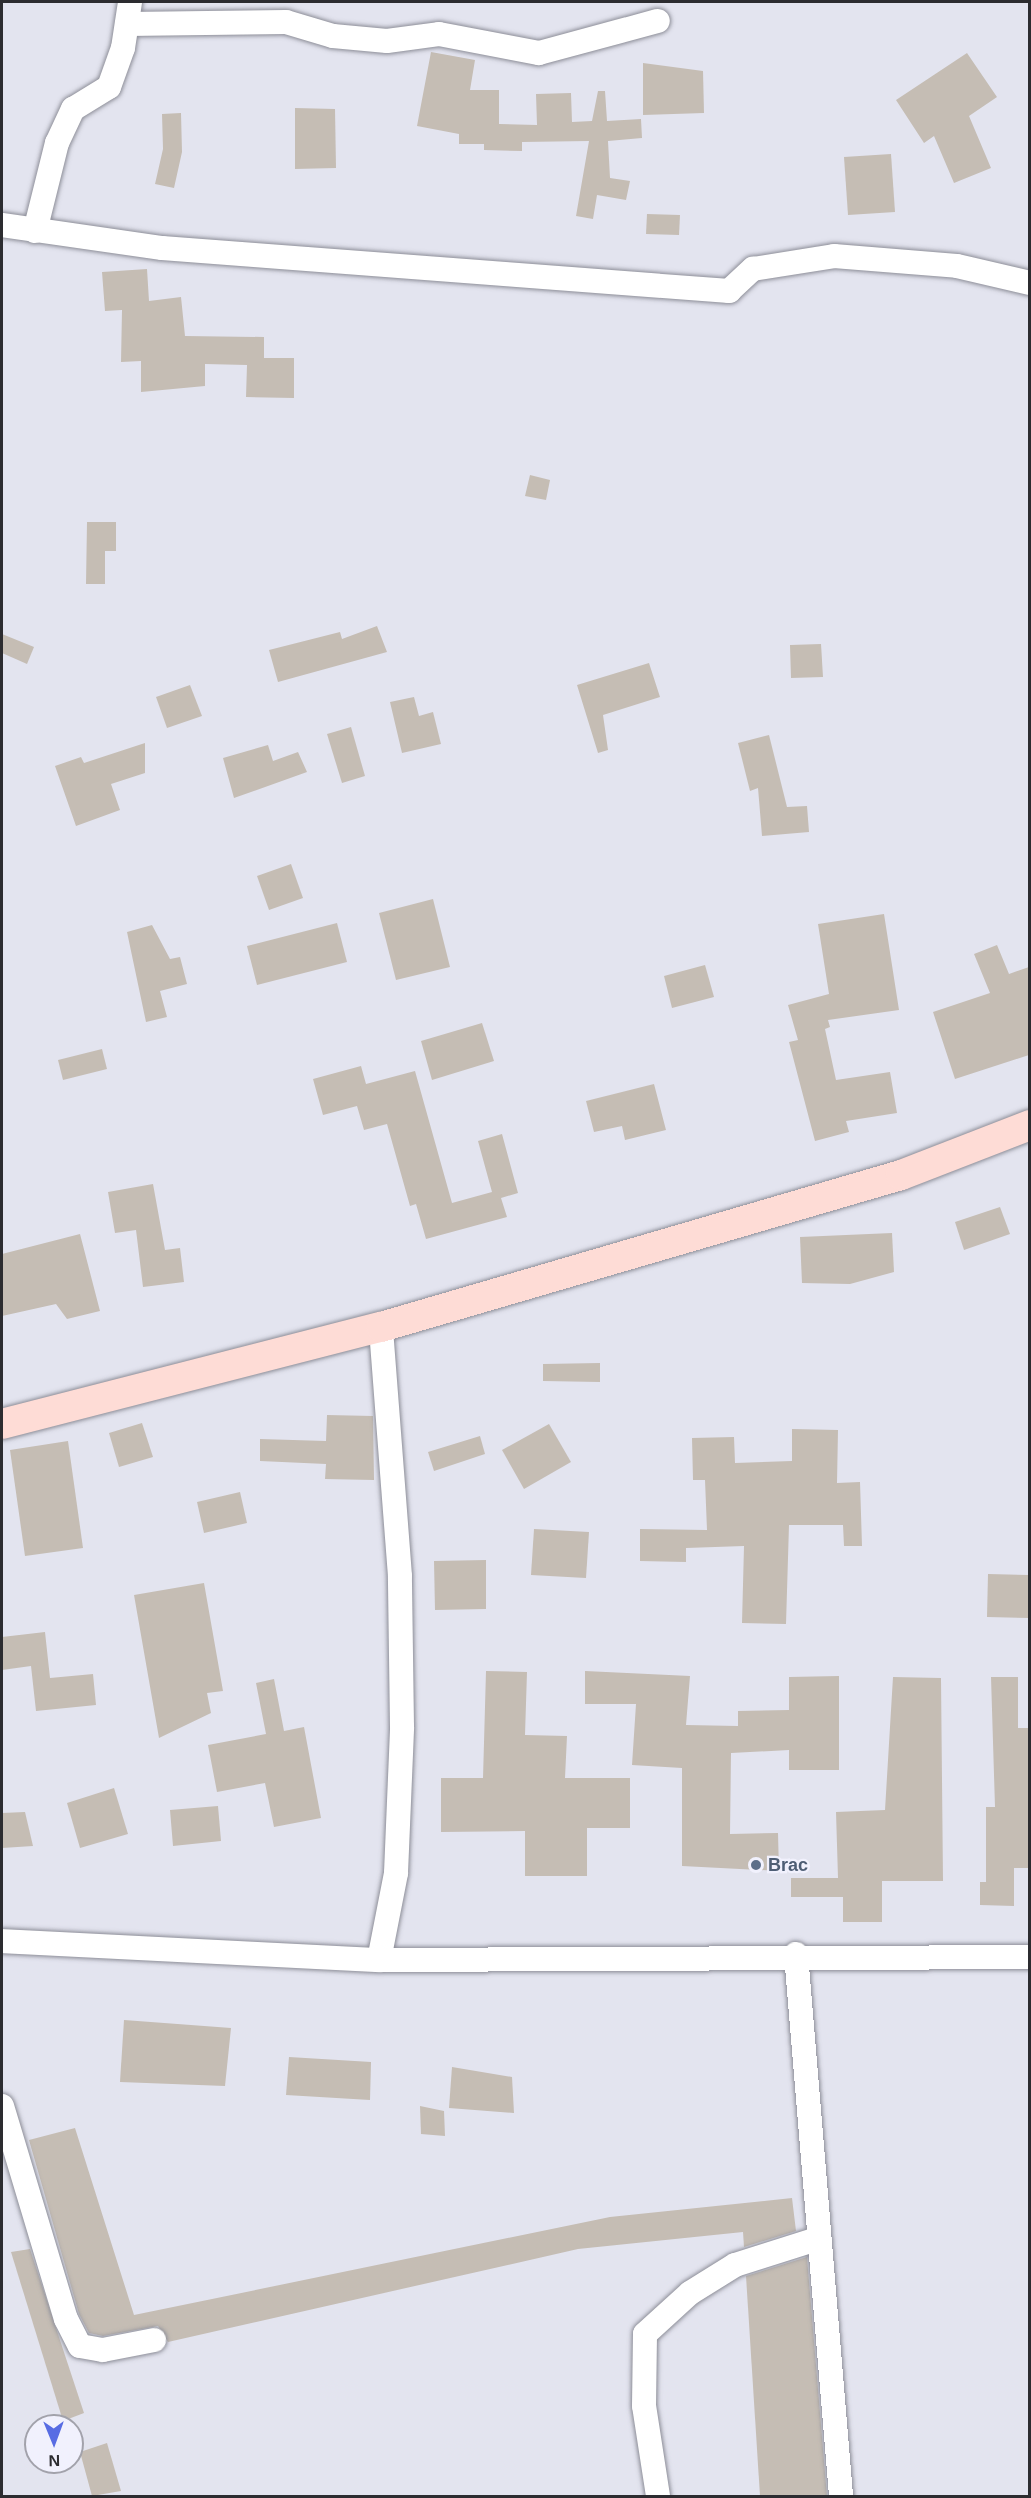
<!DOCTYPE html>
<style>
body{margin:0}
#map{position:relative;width:1031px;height:2498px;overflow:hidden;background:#e3e4ef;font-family:Helvetica,sans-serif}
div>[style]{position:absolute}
.building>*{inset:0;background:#c5bdb4}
.roads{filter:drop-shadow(0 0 2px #8d8e98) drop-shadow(0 0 2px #8d8e98)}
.minor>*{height:24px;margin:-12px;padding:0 12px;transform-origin:12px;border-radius:12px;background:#fff}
.major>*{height:30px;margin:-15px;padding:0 15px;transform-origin:15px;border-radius:15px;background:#fedcd6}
.dots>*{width:16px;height:16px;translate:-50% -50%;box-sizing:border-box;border:3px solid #f1f1fd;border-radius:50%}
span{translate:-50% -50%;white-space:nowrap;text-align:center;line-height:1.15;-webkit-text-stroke:4.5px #f1f1fd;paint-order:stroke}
.service-label{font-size:18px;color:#4e5e75;font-weight:700}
.left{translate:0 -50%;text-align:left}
.frame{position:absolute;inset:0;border:3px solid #2c2c30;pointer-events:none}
.north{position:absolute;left:24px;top:2414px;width:60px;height:60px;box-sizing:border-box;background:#f1f1fd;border:2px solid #a2a2ab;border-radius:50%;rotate:179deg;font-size:16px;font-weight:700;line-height:24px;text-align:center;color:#2c2c30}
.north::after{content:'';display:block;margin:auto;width:21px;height:27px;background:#586ce3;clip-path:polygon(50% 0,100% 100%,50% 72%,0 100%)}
</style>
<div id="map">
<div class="building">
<div style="clip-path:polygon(431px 52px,475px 60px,470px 90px,499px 90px,499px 124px,537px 125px,536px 94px,571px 93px,572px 122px,592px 121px,598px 91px,605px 91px,607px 121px,641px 119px,642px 138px,608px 141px,610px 178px,630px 181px,626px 200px,597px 195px,593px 219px,576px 216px,589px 141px,522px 142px,522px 151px,484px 150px,484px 144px,459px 144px,459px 134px,417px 126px)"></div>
<div style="clip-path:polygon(967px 53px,997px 97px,969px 116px,991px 168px,954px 183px,934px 136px,924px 143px,896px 100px)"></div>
<div style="clip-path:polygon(643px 63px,703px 71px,704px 113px,643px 115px)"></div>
<div style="clip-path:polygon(295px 108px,335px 109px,336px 168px,295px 169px)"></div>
<div style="clip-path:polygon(181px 113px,182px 152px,174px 188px,155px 184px,163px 149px,162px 114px)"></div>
<div style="clip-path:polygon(891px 154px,895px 212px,848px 215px,844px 157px)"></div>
<div style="clip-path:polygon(647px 214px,680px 215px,679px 235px,646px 234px)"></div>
<div style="clip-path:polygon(147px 269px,149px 301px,181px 297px,185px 336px,264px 337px,264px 358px,294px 358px,294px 398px,246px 397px,247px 365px,205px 364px,205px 386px,141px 392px,141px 361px,121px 362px,122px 310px,105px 311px,102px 272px)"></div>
<div style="clip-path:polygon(530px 475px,550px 480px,546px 500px,525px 496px)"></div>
<div style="clip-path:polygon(87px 522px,116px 522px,116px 551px,105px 551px,105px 584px,86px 584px)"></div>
<div style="clip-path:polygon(377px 626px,387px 652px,278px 682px,269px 650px,340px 632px,342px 639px)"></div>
<div style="clip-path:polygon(2px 634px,34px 647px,27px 664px,2px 653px)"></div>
<div style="clip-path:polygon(821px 644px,823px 677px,791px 678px,790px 645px)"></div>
<div style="clip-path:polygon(649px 663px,660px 697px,603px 715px,608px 750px,598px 753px,577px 685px)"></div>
<div style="clip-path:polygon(190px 685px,202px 716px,167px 728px,156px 697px)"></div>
<div style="clip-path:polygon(414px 697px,419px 716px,433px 712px,441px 744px,402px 753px,390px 702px)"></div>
<div style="clip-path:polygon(351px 727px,365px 776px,342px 783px,327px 734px)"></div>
<div style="clip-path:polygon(769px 735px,787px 807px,807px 806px,809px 832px,762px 836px,758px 788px,750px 791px,738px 743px)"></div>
<div style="clip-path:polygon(145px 743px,145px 773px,111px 784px,120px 810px,76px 826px,55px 766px,81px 757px,84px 763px)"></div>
<div style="clip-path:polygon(268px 745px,273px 761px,298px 752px,307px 772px,234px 798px,223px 758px)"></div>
<div style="clip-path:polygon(291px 864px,303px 898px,269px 910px,257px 876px)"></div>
<div style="clip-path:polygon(433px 899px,450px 967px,396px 980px,379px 913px)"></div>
<div style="clip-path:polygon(884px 914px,899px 1010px,828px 1020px,830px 1027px,825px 1029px,836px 1080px,890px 1072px,897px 1113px,846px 1121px,849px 1132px,815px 1141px,789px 1042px,798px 1040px,788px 1005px,829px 994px,818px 924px)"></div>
<div style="clip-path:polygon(337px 923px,347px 962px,257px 985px,247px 946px)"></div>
<div style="clip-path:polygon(152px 925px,170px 959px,180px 957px,187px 984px,160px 991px,167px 1017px,146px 1022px,127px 932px)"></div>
<div style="clip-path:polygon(997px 945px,1009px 974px,1029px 967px,1029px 1055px,955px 1079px,933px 1012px,990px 993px,974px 954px)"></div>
<div style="clip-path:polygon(705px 965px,714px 997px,672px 1008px,664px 976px)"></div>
<div style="clip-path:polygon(482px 1023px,494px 1061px,432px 1080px,421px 1041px)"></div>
<div style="clip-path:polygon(102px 1049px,107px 1069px,63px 1080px,58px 1060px)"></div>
<div style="clip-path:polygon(361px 1066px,366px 1084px,415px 1071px,452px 1203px,492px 1192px,478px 1141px,502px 1134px,518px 1193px,501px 1198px,507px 1217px,426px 1239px,416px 1204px,410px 1206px,387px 1124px,364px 1130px,357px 1106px,323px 1115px,313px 1079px)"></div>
<div style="clip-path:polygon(654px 1084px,666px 1130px,625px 1140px,622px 1126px,594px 1132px,586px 1101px)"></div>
<div style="clip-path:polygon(153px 1184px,165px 1250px,180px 1248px,184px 1282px,143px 1287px,136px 1230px,115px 1233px,108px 1192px)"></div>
<div style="clip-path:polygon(1000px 1207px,1010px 1234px,964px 1250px,955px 1222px)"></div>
<div style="clip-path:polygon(892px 1233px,894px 1272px,850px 1284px,802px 1283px,800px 1237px)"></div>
<div style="clip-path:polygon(80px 1234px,100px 1311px,67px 1319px,56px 1304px,2px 1316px,2px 1254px)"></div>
<div style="clip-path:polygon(600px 1363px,600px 1382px,543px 1381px,543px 1364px)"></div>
<div style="clip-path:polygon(327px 1415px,373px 1416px,374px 1480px,325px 1479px,326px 1464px,260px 1461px,260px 1439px,326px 1441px)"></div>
<div style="clip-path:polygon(142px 1423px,153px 1457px,119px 1467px,109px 1433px)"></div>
<div style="clip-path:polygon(549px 1424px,571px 1462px,524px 1489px,502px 1450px)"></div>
<div style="clip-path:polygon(792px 1429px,838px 1430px,837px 1483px,860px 1482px,862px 1546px,844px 1546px,843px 1525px,789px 1525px,786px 1624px,742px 1623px,744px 1546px,686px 1548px,686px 1562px,640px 1561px,640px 1529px,707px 1530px,705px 1480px,693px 1480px,692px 1438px,734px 1437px,735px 1463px,792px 1461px)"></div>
<div style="clip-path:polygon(480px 1436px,485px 1454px,434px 1471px,428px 1452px)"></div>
<div style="clip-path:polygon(68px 1441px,83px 1548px,25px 1556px,10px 1450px)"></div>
<div style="clip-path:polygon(240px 1492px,247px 1523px,204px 1533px,197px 1502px)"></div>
<div style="clip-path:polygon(534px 1529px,589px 1532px,586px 1578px,531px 1575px)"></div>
<div style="clip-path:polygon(486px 1560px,486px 1609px,435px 1610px,434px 1561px)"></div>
<div style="clip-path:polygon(988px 1574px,1029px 1575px,1029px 1618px,987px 1617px)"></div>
<div style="clip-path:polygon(204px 1583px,223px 1691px,207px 1693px,211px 1713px,159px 1738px,134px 1595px)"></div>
<div style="clip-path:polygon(45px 1632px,50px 1678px,93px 1674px,96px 1705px,36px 1711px,31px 1666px,2px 1670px,2px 1637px)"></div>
<div style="clip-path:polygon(486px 1671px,527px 1672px,525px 1735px,567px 1736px,565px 1778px,630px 1778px,630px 1828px,587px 1828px,587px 1876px,525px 1876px,525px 1831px,441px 1832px,441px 1778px,483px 1778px)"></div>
<div style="clip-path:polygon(585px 1671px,690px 1676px,686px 1725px,738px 1726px,738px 1711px,789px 1710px,789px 1677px,839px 1676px,839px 1770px,789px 1770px,789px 1750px,731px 1753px,730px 1834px,778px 1833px,779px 1871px,682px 1866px,682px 1768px,632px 1765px,636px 1704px,585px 1704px)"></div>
<div style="clip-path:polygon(893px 1677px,941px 1678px,943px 1881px,882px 1881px,882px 1922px,843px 1922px,843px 1897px,791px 1897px,791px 1878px,838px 1878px,836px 1812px,885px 1810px)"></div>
<div style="clip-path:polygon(991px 1677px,1018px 1677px,1018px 1728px,1029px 1728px,1029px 1868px,1014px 1868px,1014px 1906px,980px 1905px,980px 1882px,986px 1882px,986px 1807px,995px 1807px)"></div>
<div style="clip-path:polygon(274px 1679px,284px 1731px,304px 1727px,321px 1818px,274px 1827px,265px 1783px,217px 1792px,208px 1745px,266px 1734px,256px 1683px)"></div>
<div style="clip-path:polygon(114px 1788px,128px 1834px,80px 1848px,67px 1803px)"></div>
<div style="clip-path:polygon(218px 1806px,221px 1841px,173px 1846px,170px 1810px)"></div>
<div style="clip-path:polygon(25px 1812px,33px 1846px,2px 1848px,2px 1813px)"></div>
<div style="clip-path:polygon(124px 2020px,231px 2028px,225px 2086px,120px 2082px)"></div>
<div style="clip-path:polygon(289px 2057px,371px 2062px,370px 2100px,286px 2095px)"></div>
<div style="clip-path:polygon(452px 2067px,512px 2077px,514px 2113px,449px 2108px)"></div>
<div style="clip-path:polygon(420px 2106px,444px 2111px,445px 2136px,421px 2134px)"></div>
<div style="clip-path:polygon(75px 2128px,134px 2315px,610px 2217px,792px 2198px,796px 2231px,744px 2247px,743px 2232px,578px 2249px,168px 2342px,158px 2326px,103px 2336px,89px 2333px,79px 2314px,29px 2140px)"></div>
<div style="clip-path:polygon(30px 2249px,84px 2413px,63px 2421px,11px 2252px)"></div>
<div style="clip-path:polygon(807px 2257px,827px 2496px,760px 2496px,746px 2276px)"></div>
<div style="clip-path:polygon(107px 2443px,121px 2491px,92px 2496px,80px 2452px)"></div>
</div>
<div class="roads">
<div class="minor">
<div style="left:127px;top:24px;width:159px;rotate:-0.7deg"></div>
<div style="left:286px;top:22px;width:49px;rotate:16.6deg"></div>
<div style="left:333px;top:36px;width:54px;rotate:5.3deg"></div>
<div style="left:387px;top:41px;width:52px;rotate:-7.7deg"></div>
<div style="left:439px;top:34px;width:102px;rotate:10.8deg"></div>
<div style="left:539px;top:53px;width:123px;rotate:-15.1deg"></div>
<div style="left:2px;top:225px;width:162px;rotate:8.2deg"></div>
<div style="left:162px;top:248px;width:569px;rotate:4.34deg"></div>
<div style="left:729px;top:291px;width:33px;rotate:-43deg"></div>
<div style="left:753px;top:269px;width:82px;rotate:-9.1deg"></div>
<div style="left:834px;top:256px;width:123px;rotate:4.6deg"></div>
<div style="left:957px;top:266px;width:75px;rotate:13.1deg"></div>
<div style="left:35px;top:231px;width:91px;rotate:-76deg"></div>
<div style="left:57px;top:143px;width:38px;rotate:-65deg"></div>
<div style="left:73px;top:109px;width:42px;rotate:-31.4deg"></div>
<div style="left:109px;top:87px;width:41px;rotate:-70.3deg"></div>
<div style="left:123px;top:48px;width:47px;rotate:-81.3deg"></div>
<div style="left:2px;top:1941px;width:377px;rotate:2.9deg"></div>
<div style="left:379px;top:1960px;width:651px;rotate:-0.26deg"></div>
<div style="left:796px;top:1954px;width:544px;rotate:85.25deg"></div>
<div style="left:379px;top:1960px;width:89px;rotate:-78.9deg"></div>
<div style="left:396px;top:1873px;width:146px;rotate:-87.6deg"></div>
<div style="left:402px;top:1727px;width:151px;rotate:-90.8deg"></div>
<div style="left:400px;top:1576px;width:250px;rotate:-94.4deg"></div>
<div style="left:2px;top:2106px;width:222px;rotate:73.3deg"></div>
<div style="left:66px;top:2319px;width:30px;rotate:63deg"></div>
<div style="left:80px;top:2346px;width:23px;rotate:10deg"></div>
<div style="left:103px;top:2350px;width:52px;rotate:-11.1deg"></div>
<div style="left:658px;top:2496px;width:91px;rotate:-98.8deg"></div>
<div style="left:644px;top:2406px;width:72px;rotate:-89.2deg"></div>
<div style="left:645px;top:2334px;width:61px;rotate:-42.3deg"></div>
<div style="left:690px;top:2293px;width:53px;rotate:-31.9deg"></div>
<div style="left:735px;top:2265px;width:86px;rotate:-17.6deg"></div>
</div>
<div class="major">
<div style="left:2px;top:1424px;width:391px;rotate:-14.4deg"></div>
<div style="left:381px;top:1327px;width:542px;rotate:-16.29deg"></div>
<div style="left:901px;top:1175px;width:138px;rotate:-21.2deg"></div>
</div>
</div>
<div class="dots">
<div style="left:756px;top:1865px;background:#5c6f8a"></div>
</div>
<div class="service-label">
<span class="left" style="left:768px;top:1865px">Brac</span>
</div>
<div class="frame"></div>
<div class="north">N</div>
</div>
